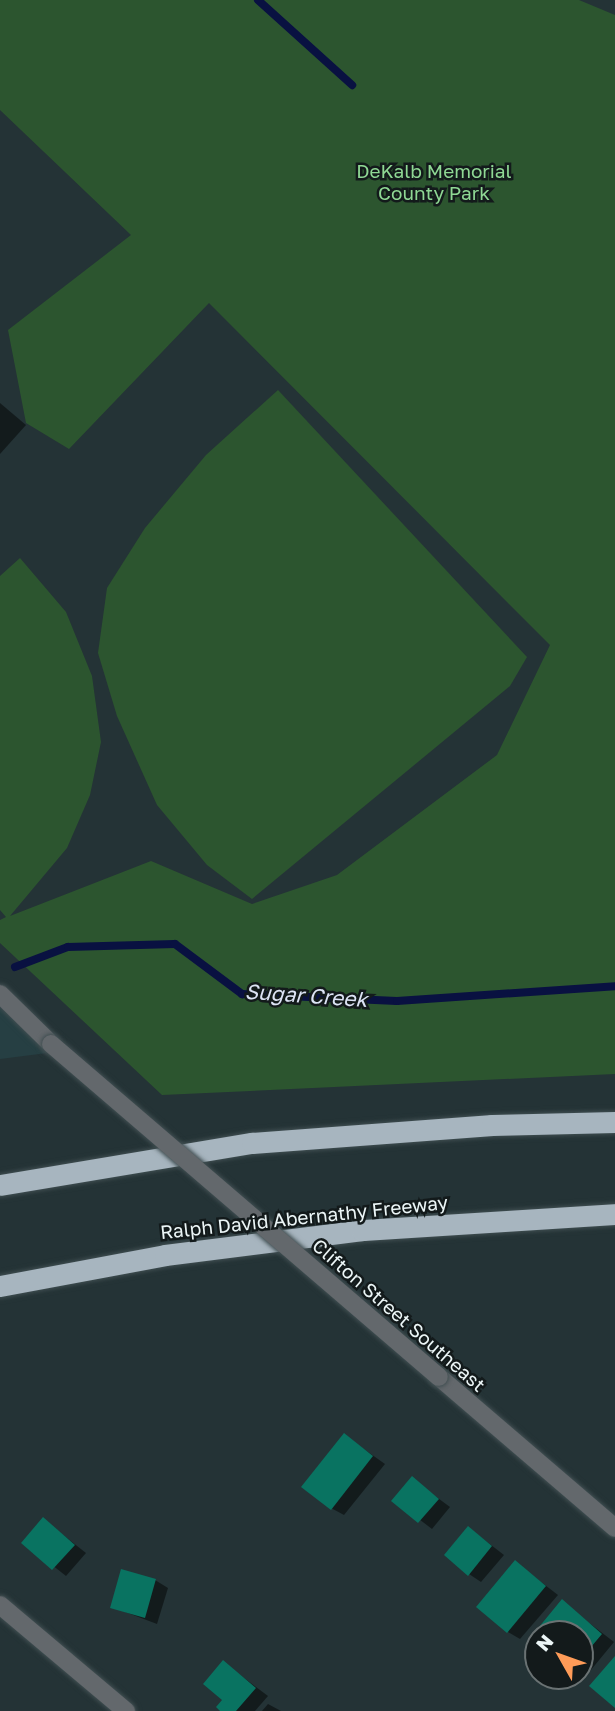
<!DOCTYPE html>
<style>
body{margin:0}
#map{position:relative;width:615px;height:1711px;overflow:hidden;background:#243336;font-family:"Golos Text",sans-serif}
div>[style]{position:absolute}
.built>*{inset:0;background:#263f43}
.green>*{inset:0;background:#2c552f}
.shadow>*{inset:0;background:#0007}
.stream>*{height:8px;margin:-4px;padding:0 4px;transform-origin:4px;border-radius:4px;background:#091141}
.building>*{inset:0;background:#097361}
.roads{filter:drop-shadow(0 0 2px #404e51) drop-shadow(0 0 2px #404e51)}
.minor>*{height:18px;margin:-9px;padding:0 9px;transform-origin:9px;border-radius:9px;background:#63686c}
.motorway>*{height:21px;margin:-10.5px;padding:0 10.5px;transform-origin:10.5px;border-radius:10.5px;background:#a7b5bf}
.bridges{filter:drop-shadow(0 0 2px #404e51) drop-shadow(0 0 2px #404e51)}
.minor-bridge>*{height:18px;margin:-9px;padding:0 9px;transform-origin:9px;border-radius:9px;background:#63686c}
span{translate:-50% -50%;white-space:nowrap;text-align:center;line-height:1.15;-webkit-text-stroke:5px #131a1b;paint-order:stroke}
.park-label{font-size:19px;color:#8fd894}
.street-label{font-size:19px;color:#ecf6f7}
.water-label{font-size:21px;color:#dde4f5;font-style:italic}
.north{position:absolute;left:524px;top:1620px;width:70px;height:70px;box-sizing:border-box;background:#131a1b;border:2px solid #6a7273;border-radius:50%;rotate:310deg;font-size:19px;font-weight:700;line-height:28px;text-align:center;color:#ecf6f7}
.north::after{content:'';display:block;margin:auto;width:24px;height:32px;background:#fe9b58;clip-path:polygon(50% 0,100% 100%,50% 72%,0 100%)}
</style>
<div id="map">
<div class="built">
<div style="clip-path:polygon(0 985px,71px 1050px,0 1059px)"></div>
</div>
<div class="green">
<div style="clip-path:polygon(0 0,579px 0,615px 15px,615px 1074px,162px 1095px,0 943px,0 920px,6px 917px,0 910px,0 576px,20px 558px,66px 612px,92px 676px,101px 742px,90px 795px,67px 848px,10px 916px,151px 861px,252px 904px,337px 875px,497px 755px,550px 645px,209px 303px,69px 449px,26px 423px,8px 330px,131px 235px,0 110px)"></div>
<div style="clip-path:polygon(278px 390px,527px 657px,510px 686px,252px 899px,207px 865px,157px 805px,117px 716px,98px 653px,107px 588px,145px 528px,206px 455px)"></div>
</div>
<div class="shadow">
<div style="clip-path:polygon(0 403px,26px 425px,0 454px)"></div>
<div style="clip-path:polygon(344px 1435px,385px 1464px,344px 1515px,331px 1508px)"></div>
<div style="clip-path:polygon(412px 1479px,450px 1507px,432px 1529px,394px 1500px)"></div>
<div style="clip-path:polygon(43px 1519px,86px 1553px,66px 1576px,23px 1542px)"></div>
<div style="clip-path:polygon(469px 1528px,504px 1555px,481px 1582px,469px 1574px)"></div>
<div style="clip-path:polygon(515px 1562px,558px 1595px,520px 1639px,508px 1632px)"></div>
<div style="clip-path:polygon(155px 1580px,168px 1588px,157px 1624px,112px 1607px)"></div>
<div style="clip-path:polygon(562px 1602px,614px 1642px,581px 1682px,571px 1676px,580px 1676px,580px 1634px,550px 1634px)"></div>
<div style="clip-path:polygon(223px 1662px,268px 1696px,255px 1711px,223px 1711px)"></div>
<div style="clip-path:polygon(268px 1704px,281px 1711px,262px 1711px)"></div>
</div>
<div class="stream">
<div style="left:258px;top:0;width:127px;rotate:42.1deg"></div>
<div style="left:15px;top:967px;width:57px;rotate:-20.7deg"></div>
<div style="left:68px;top:947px;width:107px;rotate:-1.6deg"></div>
<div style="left:175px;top:944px;width:84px;rotate:36.7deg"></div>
<div style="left:242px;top:994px;width:155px;rotate:2.6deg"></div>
<div style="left:397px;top:1001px;width:219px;rotate:-3.9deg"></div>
</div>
<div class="building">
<div style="clip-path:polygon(344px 1433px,373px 1456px,331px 1510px,301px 1487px)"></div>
<div style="clip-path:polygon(412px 1476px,439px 1499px,418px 1523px,391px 1501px)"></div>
<div style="clip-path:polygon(43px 1517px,75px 1545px,52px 1570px,21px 1543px)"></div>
<div style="clip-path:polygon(468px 1526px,492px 1546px,468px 1576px,444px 1555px)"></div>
<div style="clip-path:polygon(515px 1560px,546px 1586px,507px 1633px,476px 1607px)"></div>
<div style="clip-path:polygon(121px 1569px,156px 1579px,145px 1618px,110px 1608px)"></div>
<div style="clip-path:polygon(562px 1599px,602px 1634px,580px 1660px,580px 1634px,548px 1634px,539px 1627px)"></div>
<div style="clip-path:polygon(615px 1656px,615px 1708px,589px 1686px)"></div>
<div style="clip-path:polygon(223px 1660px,256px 1688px,236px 1711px,220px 1711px,216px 1707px,222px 1700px,203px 1684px)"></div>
</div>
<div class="roads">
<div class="minor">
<div style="left:0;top:994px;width:71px;rotate:44.4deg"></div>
<div style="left:439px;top:1377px;width:232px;rotate:40.6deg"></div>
<div style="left:0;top:1605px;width:165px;rotate:40.1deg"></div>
</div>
<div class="motorway">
<div style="left:0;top:1185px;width:255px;rotate:-9.5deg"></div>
<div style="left:252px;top:1143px;width:241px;rotate:-4.3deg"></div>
<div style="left:492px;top:1125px;width:123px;rotate:-1.4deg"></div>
<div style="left:0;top:1286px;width:168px;rotate:-10.6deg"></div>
<div style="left:165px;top:1255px;width:199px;rotate:-7.2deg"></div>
<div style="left:362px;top:1230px;width:254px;rotate:-3.6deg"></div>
</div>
</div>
<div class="bridges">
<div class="minor-bridge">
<div style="left:51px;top:1044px;width:511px;rotate:40.64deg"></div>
</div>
</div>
<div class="park-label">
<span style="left:434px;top:182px">DeKalb Memorial<br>County Park</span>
</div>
<div class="street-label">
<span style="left:304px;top:1217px;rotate:-6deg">Ralph David Abernathy Freeway</span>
<span style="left:399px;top:1315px;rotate:41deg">Clifton Street Southeast</span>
</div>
<div class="water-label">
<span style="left:306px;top:995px;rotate:4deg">Sugar Creek</span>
</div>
<div class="north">N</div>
</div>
